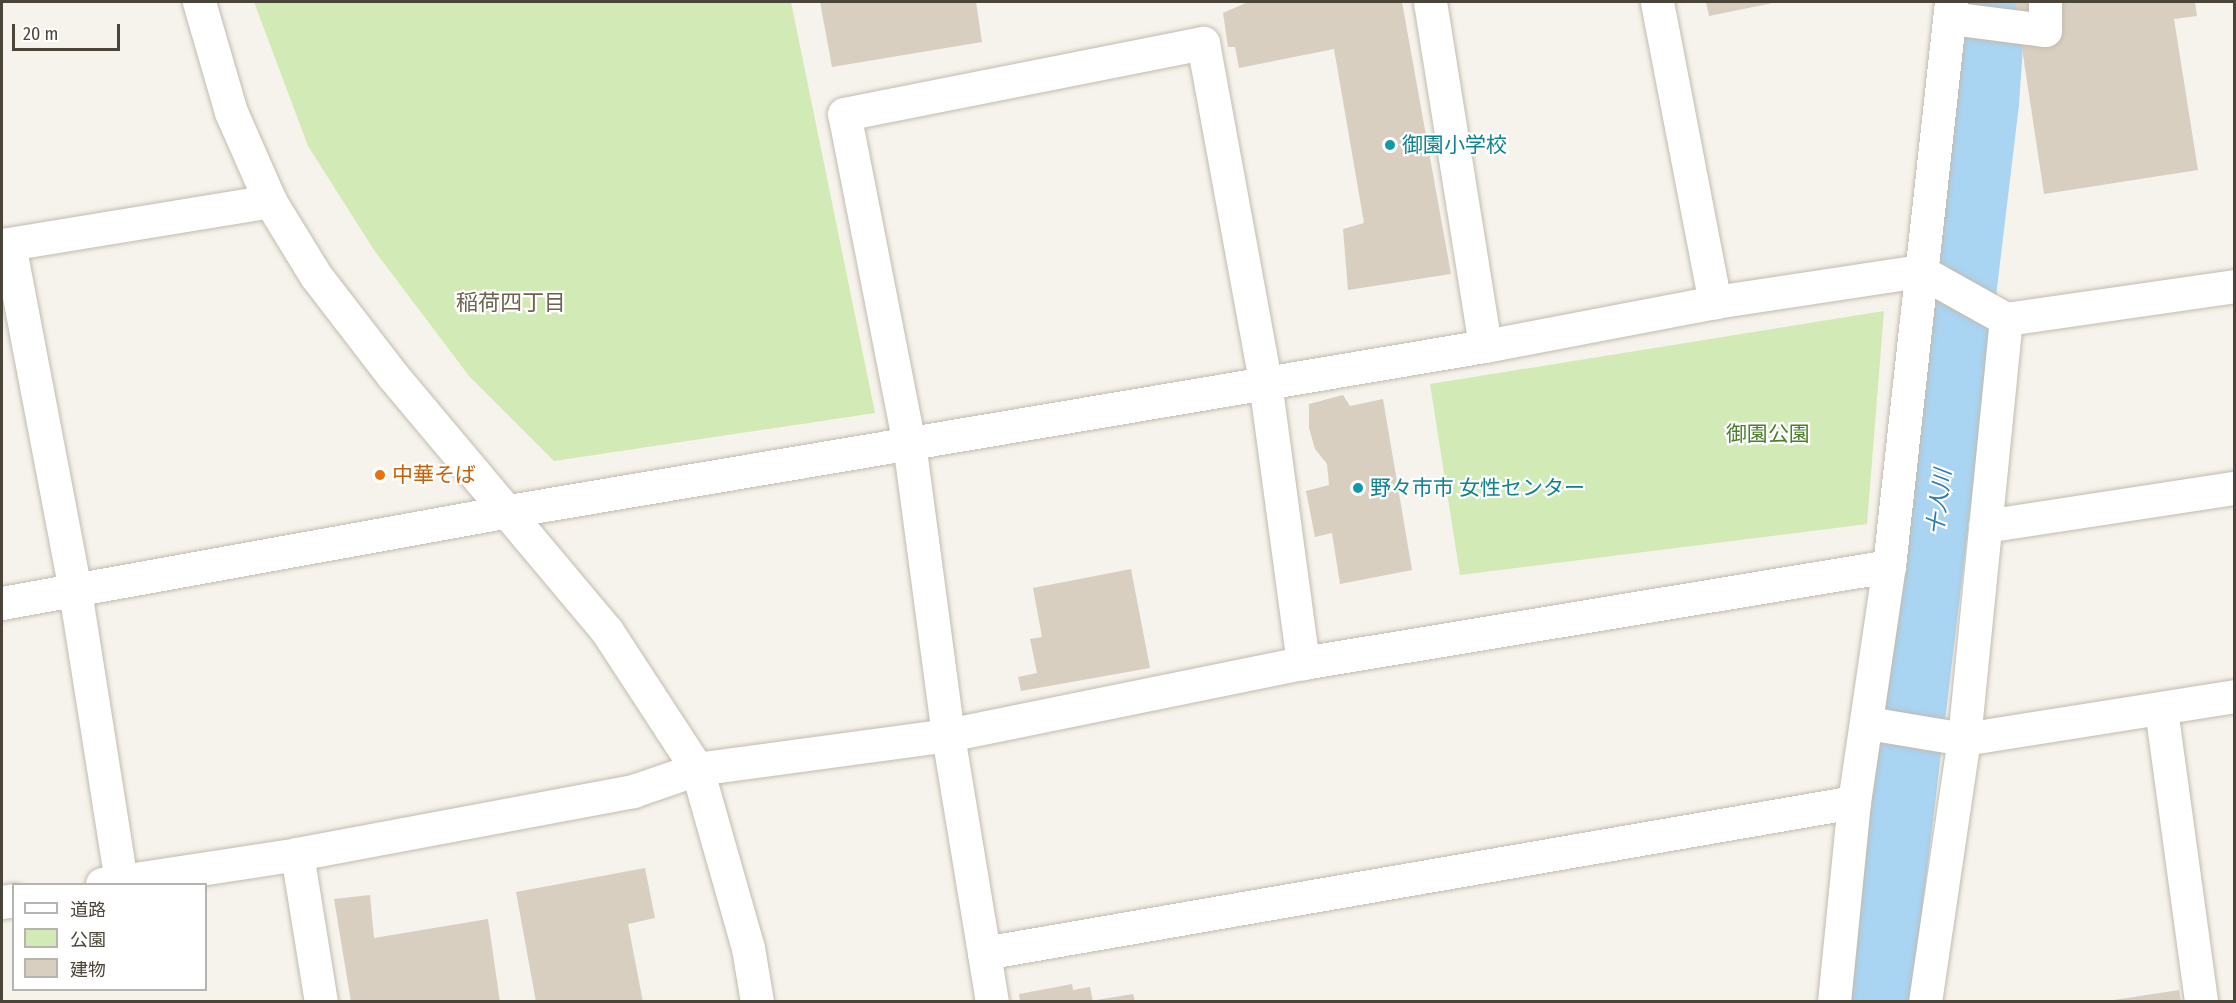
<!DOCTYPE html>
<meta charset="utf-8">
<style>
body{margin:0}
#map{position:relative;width:2236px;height:1003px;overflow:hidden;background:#f6f3ec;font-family:"Fira Sans Condensed","Noto Sans JP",sans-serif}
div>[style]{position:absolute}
.green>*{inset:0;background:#d2eab5}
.river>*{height:64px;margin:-32px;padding:0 32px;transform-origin:32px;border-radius:32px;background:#a9d4f2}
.building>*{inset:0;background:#d8cfc1}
.roads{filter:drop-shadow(0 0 2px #c2bbae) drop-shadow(0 0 2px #c2bbae)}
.minor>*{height:33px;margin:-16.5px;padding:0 16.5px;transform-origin:16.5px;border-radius:16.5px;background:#fff}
.tertiary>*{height:33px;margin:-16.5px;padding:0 16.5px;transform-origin:16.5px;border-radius:16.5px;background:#fff}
.dots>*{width:16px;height:16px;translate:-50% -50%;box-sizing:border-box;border:3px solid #fff;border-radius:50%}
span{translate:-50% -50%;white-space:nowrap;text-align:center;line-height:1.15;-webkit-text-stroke:4.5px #fff;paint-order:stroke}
.culture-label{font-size:21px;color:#0d838f}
.left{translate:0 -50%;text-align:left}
.park-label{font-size:21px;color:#4a7f2a}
.food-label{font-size:21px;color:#c56008}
.neighbourhood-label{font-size:22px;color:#6e6250}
.water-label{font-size:22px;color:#2e7ab2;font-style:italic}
.frame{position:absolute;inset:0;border:3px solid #4b4439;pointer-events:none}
.legend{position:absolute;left:12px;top:883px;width:195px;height:108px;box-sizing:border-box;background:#fff;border:2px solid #b7b4b0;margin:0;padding:8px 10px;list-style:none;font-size:18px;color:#4b4439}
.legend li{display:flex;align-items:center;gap:12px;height:30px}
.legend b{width:30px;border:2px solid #b7b4b0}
.scale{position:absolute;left:12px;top:24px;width:108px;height:27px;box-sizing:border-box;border:3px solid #4b4439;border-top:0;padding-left:8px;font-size:18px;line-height:21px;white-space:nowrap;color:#4b4439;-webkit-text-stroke:4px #fff;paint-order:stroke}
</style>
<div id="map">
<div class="green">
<div style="clip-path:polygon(254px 2px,791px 2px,875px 413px,554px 461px,469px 376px,374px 250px,308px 146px)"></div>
<div style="clip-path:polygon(1884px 311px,1867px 524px,1460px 575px,1430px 384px)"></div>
</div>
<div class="river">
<div style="left:1879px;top:1002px;width:905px;rotate:-83.15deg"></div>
<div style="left:1987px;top:103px;width:101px;rotate:-86deg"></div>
</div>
<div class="building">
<div style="clip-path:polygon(820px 2px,976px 2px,982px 42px,832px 67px)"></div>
<div style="clip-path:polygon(1248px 2px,1402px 2px,1451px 274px,1348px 290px,1343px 229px,1364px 223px,1334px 49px,1239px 68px,1235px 47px,1228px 47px,1223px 13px)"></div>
<div style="clip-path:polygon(1706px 2px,1773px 2px,1773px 3px,1709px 16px)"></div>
<div style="clip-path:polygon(2015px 2px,2195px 2px,2197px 16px,2174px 19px,2198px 170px,2044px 194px)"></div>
<div style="clip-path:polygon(1343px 395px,1350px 406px,1383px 399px,1412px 570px,1340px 584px,1332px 533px,1315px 537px,1306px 491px,1329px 485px,1327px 464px,1315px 449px,1309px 428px,1309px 404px)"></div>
<div style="clip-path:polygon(1131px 569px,1150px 668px,1021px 691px,1018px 677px,1037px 673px,1030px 639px,1042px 637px,1033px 588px)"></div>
<div style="clip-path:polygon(645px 868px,655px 918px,628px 924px,643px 1002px,536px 1002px,516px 892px)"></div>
<div style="clip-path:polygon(370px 895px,374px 938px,488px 919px,500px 1002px,351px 1002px,334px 899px)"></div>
<div style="clip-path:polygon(1072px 984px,1073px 990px,1090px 987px,1093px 1002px,1020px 1002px,1019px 994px)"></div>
<div style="clip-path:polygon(2179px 990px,2181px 1002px,2114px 1002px,2114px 1000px)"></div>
<div style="clip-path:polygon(1133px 994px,1135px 1002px,1097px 1002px,1096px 1000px)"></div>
</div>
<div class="roads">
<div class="minor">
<div style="left:1430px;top:2px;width:348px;rotate:80.9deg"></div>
<div style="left:1657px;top:2px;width:306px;rotate:79.1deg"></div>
<div style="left:1950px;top:18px;width:96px;rotate:7.2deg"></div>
<div style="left:2045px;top:30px;width:28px;rotate:-90deg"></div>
<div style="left:9px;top:244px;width:353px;rotate:79.2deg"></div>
<div style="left:75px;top:591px;width:294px;rotate:81deg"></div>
<div style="left:2px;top:245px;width:272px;rotate:-9.3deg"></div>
<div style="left:1985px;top:526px;width:252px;rotate:-8.7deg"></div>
<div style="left:2px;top:603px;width:515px;rotate:-10.28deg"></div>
<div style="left:509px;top:511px;width:990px;rotate:-9.6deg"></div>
<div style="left:1485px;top:346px;width:234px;rotate:-10.8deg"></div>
<div style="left:1715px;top:302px;width:207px;rotate:-8.6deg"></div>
<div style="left:1920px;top:271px;width:98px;rotate:29.2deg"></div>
<div style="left:2161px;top:709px;width:296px;rotate:82.2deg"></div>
<div style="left:1868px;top:723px;width:97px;rotate:9.5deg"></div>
<div style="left:1964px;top:739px;width:273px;rotate:-9deg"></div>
<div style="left:697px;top:769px;width:253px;rotate:-7.7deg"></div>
<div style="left:948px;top:735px;width:362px;rotate:-11.5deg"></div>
<div style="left:1303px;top:663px;width:594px;rotate:-9.4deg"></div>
<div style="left:297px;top:854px;width:150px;rotate:80.8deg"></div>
<div style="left:984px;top:953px;width:221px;rotate:-99.4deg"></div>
<div style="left:948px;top:735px;width:294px;rotate:-97.6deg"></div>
<div style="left:909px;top:444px;width:336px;rotate:-101.1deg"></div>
<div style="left:844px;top:114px;width:366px;rotate:-11.2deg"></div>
<div style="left:1203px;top:43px;width:345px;rotate:79.6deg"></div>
<div style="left:1265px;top:382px;width:284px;rotate:82.3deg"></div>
<div style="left:992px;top:1002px;width:50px;rotate:-99.3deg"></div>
<div style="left:984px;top:953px;width:883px;rotate:-9.85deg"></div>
<div style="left:1834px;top:1002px;width:201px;rotate:-84.3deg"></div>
<div style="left:1854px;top:802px;width:239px;rotate:-81.6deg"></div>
<div style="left:1889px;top:566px;width:567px;rotate:-83.73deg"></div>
<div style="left:1925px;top:1002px;width:266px;rotate:-81.6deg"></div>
<div style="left:1964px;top:739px;width:422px;rotate:-84.3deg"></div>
<div style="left:2006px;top:319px;width:230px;rotate:-8.2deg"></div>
</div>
<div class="tertiary">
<div style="left:199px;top:2px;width:115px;rotate:73.8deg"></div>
<div style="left:231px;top:112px;width:97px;rotate:66.3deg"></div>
<div style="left:270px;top:201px;width:88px;rotate:58.5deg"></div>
<div style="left:316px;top:276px;width:126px;rotate:52.4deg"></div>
<div style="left:393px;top:376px;width:333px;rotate:50deg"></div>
<div style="left:607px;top:631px;width:165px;rotate:56.9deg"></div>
<div style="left:697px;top:769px;width:186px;rotate:74.1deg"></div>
<div style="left:748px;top:948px;width:55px;rotate:80.5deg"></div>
<div style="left:102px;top:884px;width:197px;rotate:-8.7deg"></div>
<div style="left:297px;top:854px;width:342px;rotate:-10.6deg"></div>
<div style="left:633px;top:791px;width:68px;rotate:-19deg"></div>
<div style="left:2px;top:902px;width:12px;rotate:-9deg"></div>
</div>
</div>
<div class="dots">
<div style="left:1390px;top:145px;background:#0f9aa8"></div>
<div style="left:380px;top:475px;background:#e8710a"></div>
<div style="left:1358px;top:488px;background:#0f9aa8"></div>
</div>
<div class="culture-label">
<span class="left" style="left:1402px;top:145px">御園小学校</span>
<span class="left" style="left:1370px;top:488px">野々市市 女性センター</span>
</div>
<div class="park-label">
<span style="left:1768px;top:434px">御園公園</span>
</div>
<div class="food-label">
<span class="left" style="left:392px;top:475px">中華そば</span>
</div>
<div class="neighbourhood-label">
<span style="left:511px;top:303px">稲荷四丁目</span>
</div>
<div class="water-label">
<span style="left:1939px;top:502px;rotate:-83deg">十人川</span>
</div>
<div class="frame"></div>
<ul class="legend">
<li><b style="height:8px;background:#fff"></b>道路</li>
<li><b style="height:16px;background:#d2eab5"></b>公園</li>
<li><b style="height:16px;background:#d8cfc1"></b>建物</li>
</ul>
<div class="scale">20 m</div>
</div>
